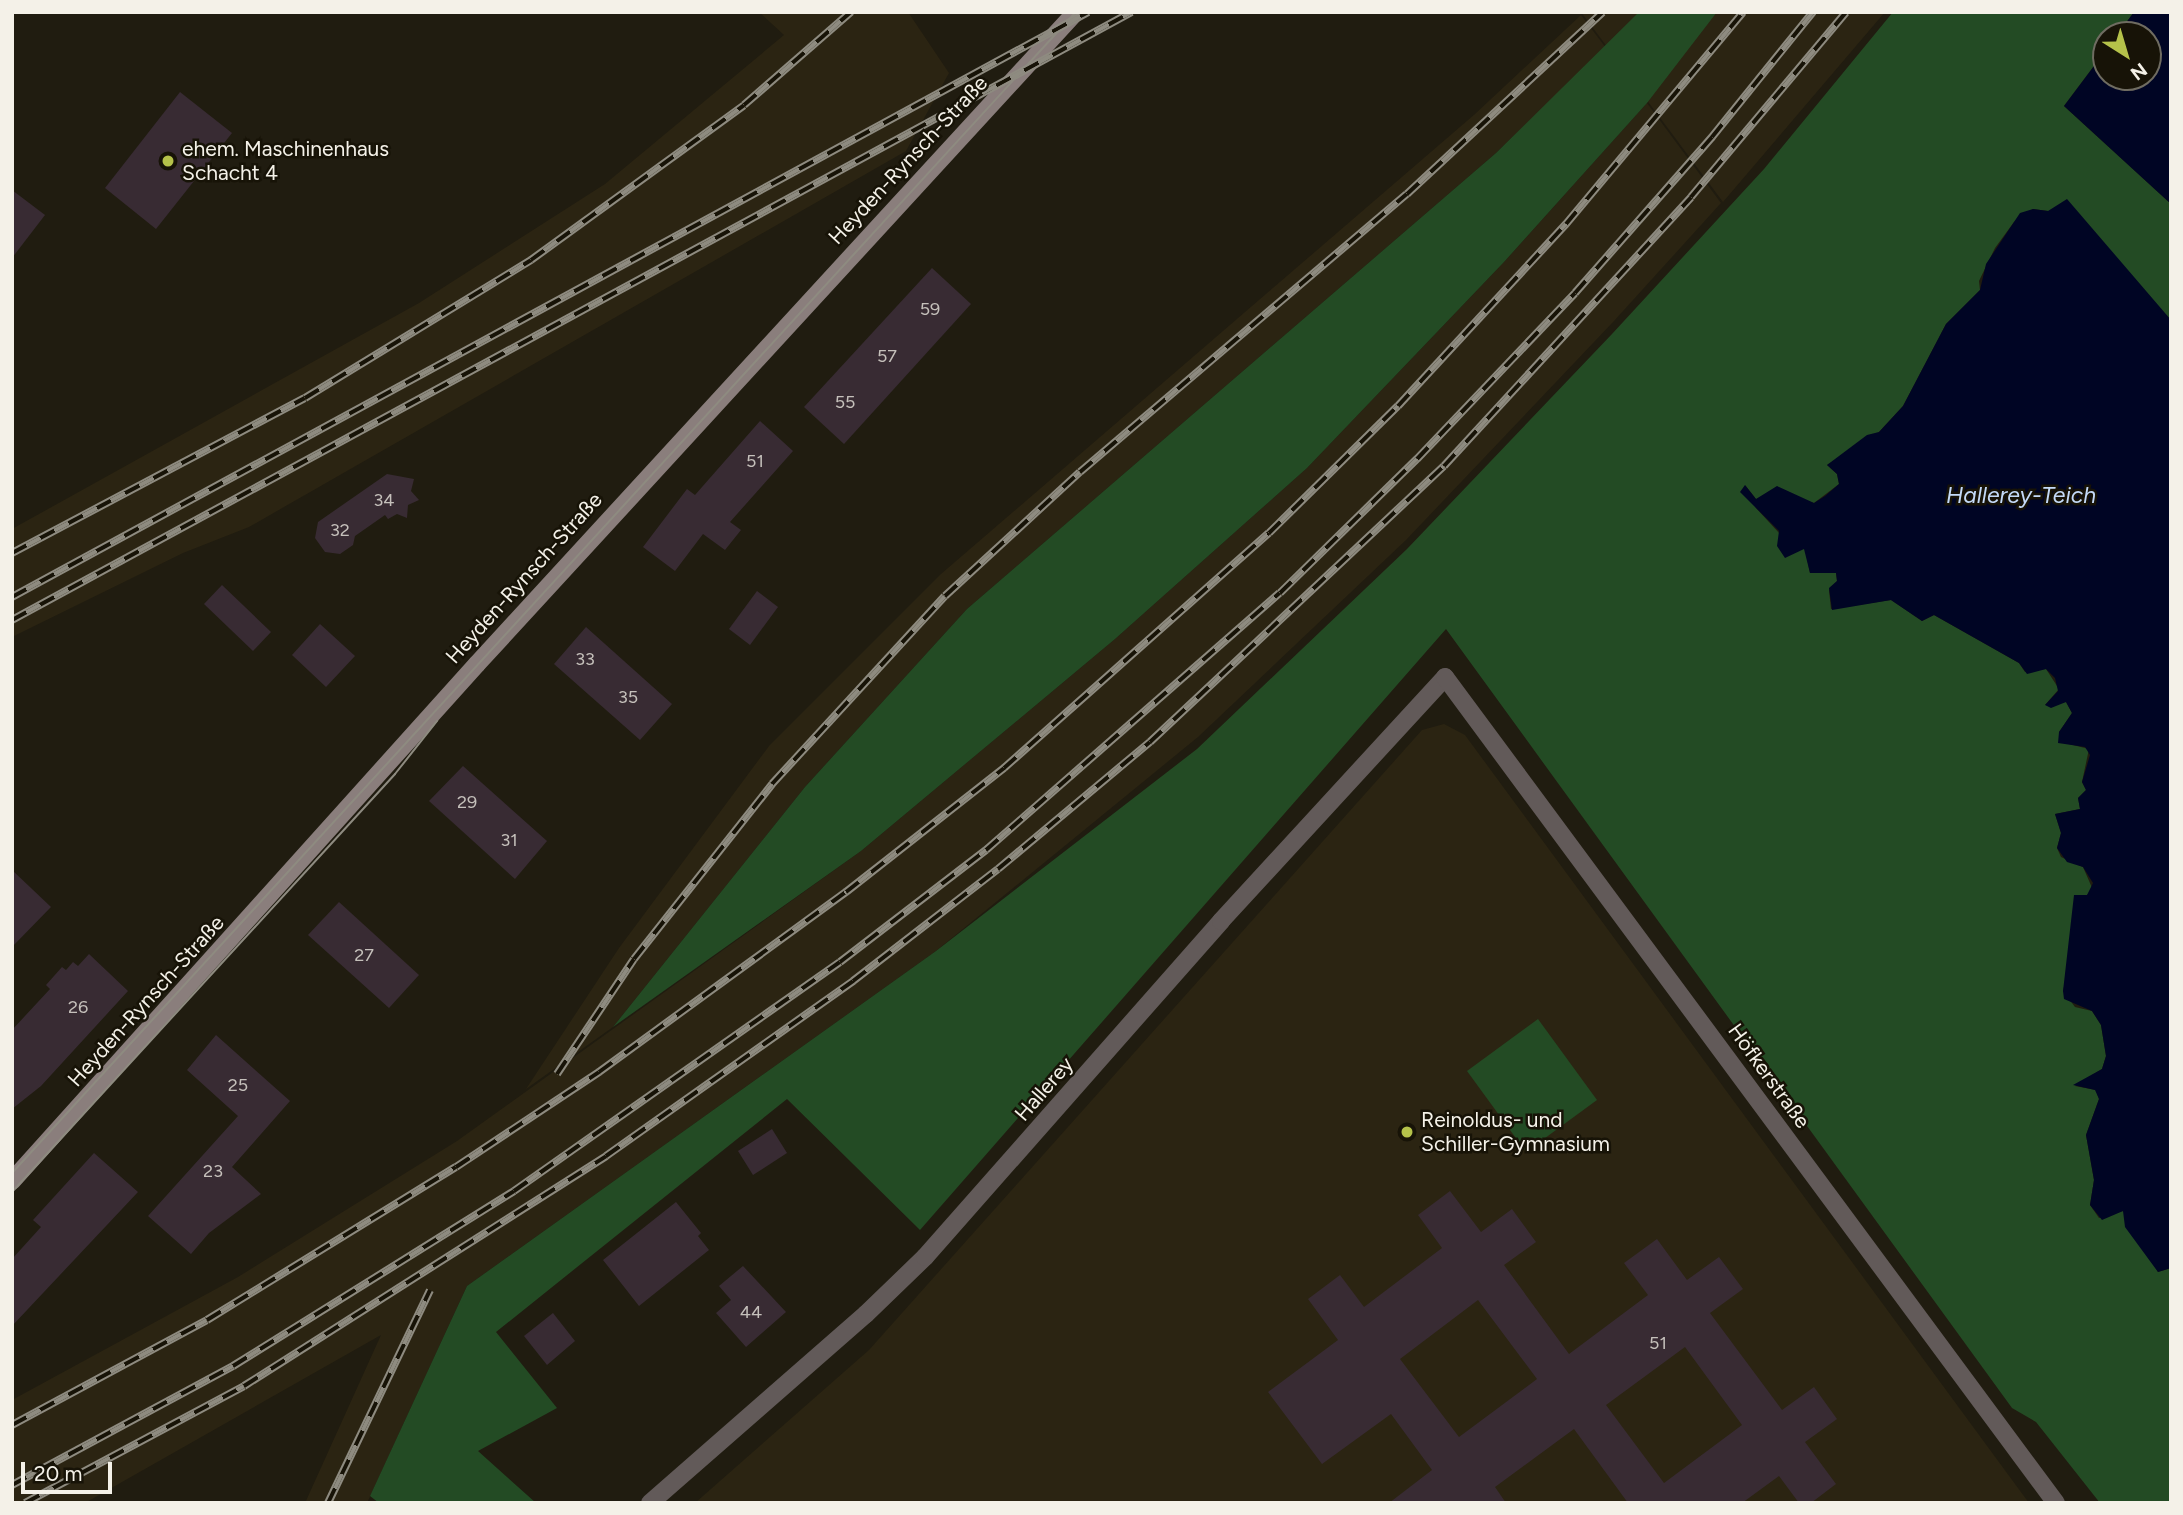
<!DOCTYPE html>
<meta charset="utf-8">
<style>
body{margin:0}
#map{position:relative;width:2183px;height:1515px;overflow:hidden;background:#201c10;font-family:Figtree,sans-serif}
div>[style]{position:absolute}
.built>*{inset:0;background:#2b2412}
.green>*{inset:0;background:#234b24}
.water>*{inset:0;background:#000524}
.building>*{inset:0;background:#382b33}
.street>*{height:18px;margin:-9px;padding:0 9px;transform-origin:9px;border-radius:9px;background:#625a59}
.secondary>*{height:18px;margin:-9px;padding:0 9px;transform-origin:9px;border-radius:9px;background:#8a7e7c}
.tram>*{height:2px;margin:-1px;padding:0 1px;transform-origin:1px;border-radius:1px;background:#8e8b80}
.rail>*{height:8px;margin-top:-4px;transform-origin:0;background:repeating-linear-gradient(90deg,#171307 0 16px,#8e8b80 0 32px);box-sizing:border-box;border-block:2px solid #8e8b80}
.dots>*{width:19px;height:19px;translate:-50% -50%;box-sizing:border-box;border:4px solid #171307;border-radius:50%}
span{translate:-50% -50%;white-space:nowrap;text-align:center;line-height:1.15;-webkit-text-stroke:5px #171307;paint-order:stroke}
.number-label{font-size:18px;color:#c5c0bb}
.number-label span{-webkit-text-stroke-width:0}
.poi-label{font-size:21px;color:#f4f1e8}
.left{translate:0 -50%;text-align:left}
.street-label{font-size:21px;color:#f4f1e8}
.water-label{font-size:23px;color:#c4daf8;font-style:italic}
.frame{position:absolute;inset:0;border:14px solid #f4f1e8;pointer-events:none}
.north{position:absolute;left:2092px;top:21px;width:70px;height:70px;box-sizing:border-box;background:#171307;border:2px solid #6f6c61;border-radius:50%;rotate:143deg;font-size:19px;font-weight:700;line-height:28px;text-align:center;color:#f4f1e8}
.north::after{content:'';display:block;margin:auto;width:24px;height:32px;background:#b5c24a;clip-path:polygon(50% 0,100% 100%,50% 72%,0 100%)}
.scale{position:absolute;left:21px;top:1462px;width:91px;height:32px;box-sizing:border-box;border:4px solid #f4f1e8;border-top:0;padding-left:9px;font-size:21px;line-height:24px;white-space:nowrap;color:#f4f1e8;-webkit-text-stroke:5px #171307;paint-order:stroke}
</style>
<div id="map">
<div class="built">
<div style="clip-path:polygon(759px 12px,908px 12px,949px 73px,906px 151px,249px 527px,183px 553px,12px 637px,12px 529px,419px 303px,605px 184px,784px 35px)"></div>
<div style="clip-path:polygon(1581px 12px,1885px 12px,1723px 202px)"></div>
<div style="clip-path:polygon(1581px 15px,1606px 48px,1496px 153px,967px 609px,805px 787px,613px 1027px,526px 1089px,619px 948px,769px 746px,941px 574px,1475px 114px)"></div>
<div style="clip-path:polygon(1647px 103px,1721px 203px,1614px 321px,1406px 540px,1198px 737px,936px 951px,467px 1286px,367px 1503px,305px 1503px,381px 1335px,85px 1503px,12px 1503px,12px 1400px,238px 1277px,457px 1141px,861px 851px,1115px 639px,1307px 468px,1504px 262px)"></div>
<div style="clip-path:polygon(1444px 724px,1465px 735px,2029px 1503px,695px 1503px,869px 1350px,1422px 730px)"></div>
</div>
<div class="green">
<div style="clip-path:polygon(1639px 12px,1717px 12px,1647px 103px,1504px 262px,1307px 468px,1115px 639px,861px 851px,613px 1027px,805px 787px,967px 609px,1496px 153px)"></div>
<div style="clip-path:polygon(1893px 12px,2134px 12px,2117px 35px,2106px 35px,2106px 50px,2064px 106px,2171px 204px,2171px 320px,2048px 211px,2033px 209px,2014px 222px,1995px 248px,1979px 281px,1980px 290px,1946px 324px,1903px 406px,1879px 432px,1827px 465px,1837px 474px,1839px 484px,1814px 503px,1787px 495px,1756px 499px,1745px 485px,1756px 508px,1781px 535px,1805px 549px,1810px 573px,1836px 573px,1837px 581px,1829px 590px,1831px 609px,1891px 600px,1922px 621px,1934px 615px,2019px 663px,2025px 672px,2046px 669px,2059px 689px,2045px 705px,2066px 702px,2072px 713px,2059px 732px,2069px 744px,2089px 749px,2082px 782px,2086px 790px,2078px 798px,2080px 809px,2055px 814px,2061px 833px,2057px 848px,2061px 857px,2083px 867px,2093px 890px,2087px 895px,2063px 991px,2075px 1007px,2092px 1011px,2101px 1025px,2106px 1056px,2102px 1069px,2075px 1086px,2096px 1090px,2099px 1099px,2086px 1135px,2094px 1180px,2090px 1205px,2099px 1218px,2123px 1211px,2158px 1272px,2171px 1268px,2171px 1503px,2100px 1503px,2036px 1422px,2012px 1408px,1446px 629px,920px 1230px,787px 1099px,496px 1332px,557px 1408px,478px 1451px,536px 1503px,379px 1503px,370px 1496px,467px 1286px,936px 951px,1197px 749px,1407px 549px,1612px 334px,1764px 169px)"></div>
<div style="clip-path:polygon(1538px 1019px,1597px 1100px,1526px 1152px,1467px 1071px)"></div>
</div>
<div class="water">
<div style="clip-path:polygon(2134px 12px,2171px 12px,2171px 204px,2064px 106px,2106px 50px,2106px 77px,2148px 77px,2148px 35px,2117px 35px)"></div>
<div style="clip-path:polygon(2067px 199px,2171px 320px,2171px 1268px,2158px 1272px,2125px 1227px,2123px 1211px,2102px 1220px,2090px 1205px,2094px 1180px,2086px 1135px,2099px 1099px,2095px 1090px,2073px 1085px,2102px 1069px,2106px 1056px,2101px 1025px,2092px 1011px,2064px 999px,2063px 991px,2074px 895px,2087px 895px,2093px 883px,2083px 867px,2067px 862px,2057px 848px,2061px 833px,2055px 814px,2080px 809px,2078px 798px,2086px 790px,2082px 782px,2090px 755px,2085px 747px,2058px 743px,2059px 732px,2072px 713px,2066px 702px,2051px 708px,2045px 705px,2058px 691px,2055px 678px,2046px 669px,2027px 674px,2019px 663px,1934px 615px,1922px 621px,1891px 600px,1832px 610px,1829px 588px,1837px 581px,1836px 573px,1810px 573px,1804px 549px,1785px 558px,1777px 546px,1779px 531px,1740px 492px,1745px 485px,1756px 499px,1777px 486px,1814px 503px,1825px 496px,1839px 484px,1837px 474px,1827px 465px,1867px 435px,1879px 432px,1903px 406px,1946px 324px,1980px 290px,1986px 264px,2020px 213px,2033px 209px,2048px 211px)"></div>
</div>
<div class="building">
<div style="clip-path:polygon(180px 92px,232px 133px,156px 229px,105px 188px)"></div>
<div style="clip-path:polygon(12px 190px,45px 215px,12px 258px)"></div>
<div style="clip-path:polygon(932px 268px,971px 304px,844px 444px,804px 407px)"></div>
<div style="clip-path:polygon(760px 421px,793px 451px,730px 522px,741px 530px,725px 550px,703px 534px,675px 571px,643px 547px,687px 489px,695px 495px)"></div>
<div style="clip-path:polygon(387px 474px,414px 479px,411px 491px,419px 500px,408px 505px,407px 518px,397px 514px,388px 519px,385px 515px,355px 536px,353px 545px,340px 554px,325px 552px,315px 538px,318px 522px)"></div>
<div style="clip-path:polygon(222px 585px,271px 632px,253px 651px,204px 604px)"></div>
<div style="clip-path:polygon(757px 591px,778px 607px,750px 645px,729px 629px)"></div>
<div style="clip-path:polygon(320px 624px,355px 656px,326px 687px,292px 655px)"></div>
<div style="clip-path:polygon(586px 627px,672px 704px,640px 740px,554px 664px)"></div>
<div style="clip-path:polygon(463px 766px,547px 841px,515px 879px,429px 801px)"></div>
<div style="clip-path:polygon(12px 870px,51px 907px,12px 947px)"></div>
<div style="clip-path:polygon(339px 902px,419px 975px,389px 1008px,308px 935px)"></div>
<div style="clip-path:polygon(89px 954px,128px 991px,41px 1086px,12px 1109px,12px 1030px,50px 989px,46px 985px,62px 967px,66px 970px,73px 962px,78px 966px)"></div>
<div style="clip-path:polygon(216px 1035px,290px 1101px,232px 1167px,261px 1194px,209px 1233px,191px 1254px,148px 1216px,238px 1116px,187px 1070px)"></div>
<div style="clip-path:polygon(772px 1129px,787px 1153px,753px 1175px,738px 1151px)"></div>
<div style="clip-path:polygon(94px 1153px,138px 1192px,12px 1326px,12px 1259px,41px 1227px,33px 1220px)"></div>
<div style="clip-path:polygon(evenodd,1450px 1191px,1481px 1232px,1512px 1209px,1536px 1242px,1504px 1265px,1569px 1354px,1648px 1295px,1624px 1263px,1657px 1239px,1687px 1280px,1719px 1257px,1743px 1289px,1710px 1313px,1782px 1410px,1814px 1387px,1837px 1419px,1805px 1442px,1836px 1484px,1811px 1503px,1799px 1503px,1779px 1476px,1742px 1503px,1628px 1503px,1574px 1429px,1495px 1487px,1506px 1503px,1389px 1503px,1432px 1470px,1391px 1414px,1322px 1464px,1268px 1392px,1338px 1340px,1308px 1299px,1340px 1275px,1364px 1307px,1442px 1248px,1418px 1215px,1450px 1191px,1478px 1300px,1537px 1379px,1459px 1437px,1400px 1359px,1478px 1300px,1450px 1191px,1685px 1347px,1742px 1425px,1664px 1483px,1606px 1405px,1685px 1347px)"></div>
<div style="clip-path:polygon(676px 1202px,701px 1233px,698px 1236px,709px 1250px,639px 1306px,603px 1260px)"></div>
<div style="clip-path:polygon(743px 1266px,786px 1312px,746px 1347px,716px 1313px,731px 1300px,719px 1286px)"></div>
<div style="clip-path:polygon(553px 1313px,575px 1341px,547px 1365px,524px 1336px)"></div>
</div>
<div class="street">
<div style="left:650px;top:1503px;width:287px;rotate:-41.2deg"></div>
<div style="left:866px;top:1314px;width:82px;rotate:-44deg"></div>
<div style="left:925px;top:1257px;width:448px;rotate:-48.6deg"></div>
<div style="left:1221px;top:921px;width:331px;rotate:-47.4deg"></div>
<div style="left:1445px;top:677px;width:1027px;rotate:53.51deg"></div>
</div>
<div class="secondary">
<div style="left:12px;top:1181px;width:695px;rotate:-48.03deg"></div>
<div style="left:477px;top:664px;width:885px;rotate:-47.43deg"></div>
</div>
<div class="tram">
<div style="left:12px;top:1173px;width:1575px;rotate:-47.5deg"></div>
<div style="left:12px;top:1192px;width:567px;rotate:-47.5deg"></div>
<div style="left:395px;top:774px;width:68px;rotate:-51.6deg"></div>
</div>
<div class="rail">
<div style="left:12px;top:553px;width:331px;rotate:-27.9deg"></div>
<div style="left:305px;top:398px;width:265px;rotate:-31.4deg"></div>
<div style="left:531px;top:260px;width:263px;rotate:-36deg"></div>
<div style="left:744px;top:105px;width:142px;rotate:-41deg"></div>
<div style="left:12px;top:597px;width:1225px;rotate:-28.53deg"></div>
<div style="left:12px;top:620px;width:1274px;rotate:-28.5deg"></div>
<div style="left:557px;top:1074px;width:138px;rotate:-56.2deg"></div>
<div style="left:634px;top:959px;width:223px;rotate:-51.7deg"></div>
<div style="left:772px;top:784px;width:255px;rotate:-47.4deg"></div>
<div style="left:945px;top:596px;width:183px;rotate:-42.6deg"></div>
<div style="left:1080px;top:472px;width:429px;rotate:-40.4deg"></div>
<div style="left:1407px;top:194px;width:267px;rotate:-42.9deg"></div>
<div style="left:12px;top:1425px;width:221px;rotate:-28.3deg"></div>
<div style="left:207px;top:1320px;width:292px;rotate:-31.6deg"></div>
<div style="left:456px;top:1167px;width:172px;rotate:-33.6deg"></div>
<div style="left:599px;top:1072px;width:306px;rotate:-36.1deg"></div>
<div style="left:846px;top:892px;width:201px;rotate:-38.1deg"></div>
<div style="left:1004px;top:768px;width:354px;rotate:-41.6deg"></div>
<div style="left:1269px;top:533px;width:181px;rotate:-44.6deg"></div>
<div style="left:1398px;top:406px;width:248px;rotate:-47.3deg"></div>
<div style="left:1566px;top:224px;width:276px;rotate:-50.1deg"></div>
<div style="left:12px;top:1485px;width:251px;rotate:-28.3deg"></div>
<div style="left:233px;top:1366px;width:331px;rotate:-31.9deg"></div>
<div style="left:514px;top:1191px;width:398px;rotate:-35.1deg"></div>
<div style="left:840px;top:962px;width:184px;rotate:-37.5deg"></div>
<div style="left:986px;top:850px;width:390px;rotate:-41.2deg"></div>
<div style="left:1280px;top:593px;width:192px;rotate:-44.4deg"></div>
<div style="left:1417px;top:459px;width:229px;rotate:-46.4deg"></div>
<div style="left:1575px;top:293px;width:208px;rotate:-48.7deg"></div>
<div style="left:1712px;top:137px;width:161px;rotate:-51.1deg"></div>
<div style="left:25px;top:1503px;width:248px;rotate:-28.1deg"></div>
<div style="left:244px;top:1386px;width:429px;rotate:-32.4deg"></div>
<div style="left:606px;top:1156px;width:303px;rotate:-35.3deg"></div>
<div style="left:853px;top:981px;width:183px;rotate:-37.7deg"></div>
<div style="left:998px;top:869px;width:198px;rotate:-39.9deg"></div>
<div style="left:1150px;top:742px;width:403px;rotate:-43.2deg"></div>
<div style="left:1444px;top:466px;width:365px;rotate:-47.4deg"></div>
<div style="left:1691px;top:197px;width:241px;rotate:-50deg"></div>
<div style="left:328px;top:1503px;width:236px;rotate:-64.4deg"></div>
</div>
<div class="dots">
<div style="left:168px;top:161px;background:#b5c24a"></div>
<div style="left:1407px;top:1132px;background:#b5c24a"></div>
</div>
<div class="number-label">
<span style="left:930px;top:309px">59</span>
<span style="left:887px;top:356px">57</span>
<span style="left:845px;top:402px">55</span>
<span style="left:755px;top:461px">51</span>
<span style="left:384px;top:500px">34</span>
<span style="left:340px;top:530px">32</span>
<span style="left:585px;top:659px">33</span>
<span style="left:628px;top:697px">35</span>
<span style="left:467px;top:802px">29</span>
<span style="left:509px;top:840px">31</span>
<span style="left:364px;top:955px">27</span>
<span style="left:78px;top:1007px">26</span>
<span style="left:238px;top:1085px">25</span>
<span style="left:213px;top:1171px">23</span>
<span style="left:751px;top:1312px">44</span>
<span style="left:1658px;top:1343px">51</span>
</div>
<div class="poi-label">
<span class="left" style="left:182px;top:161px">ehem. Maschinenhaus<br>Schacht 4</span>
<span class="left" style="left:1421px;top:1132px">Reinoldus- und<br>Schiller-Gymnasium</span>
</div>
<div class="street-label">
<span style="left:908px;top:160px;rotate:-47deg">Heyden-Rynsch-Straße</span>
<span style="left:524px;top:578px;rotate:-48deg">Heyden-Rynsch-Straße</span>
<span style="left:146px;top:1001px;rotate:-48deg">Heyden-Rynsch-Straße</span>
<span style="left:1769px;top:1076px;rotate:54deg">Höfkerstraße</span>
<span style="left:1044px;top:1089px;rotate:-49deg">Hallerey</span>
</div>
<div class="water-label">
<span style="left:2021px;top:495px">Hallerey-Teich</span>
</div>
<div class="frame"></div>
<div class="north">N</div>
<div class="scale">20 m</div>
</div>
